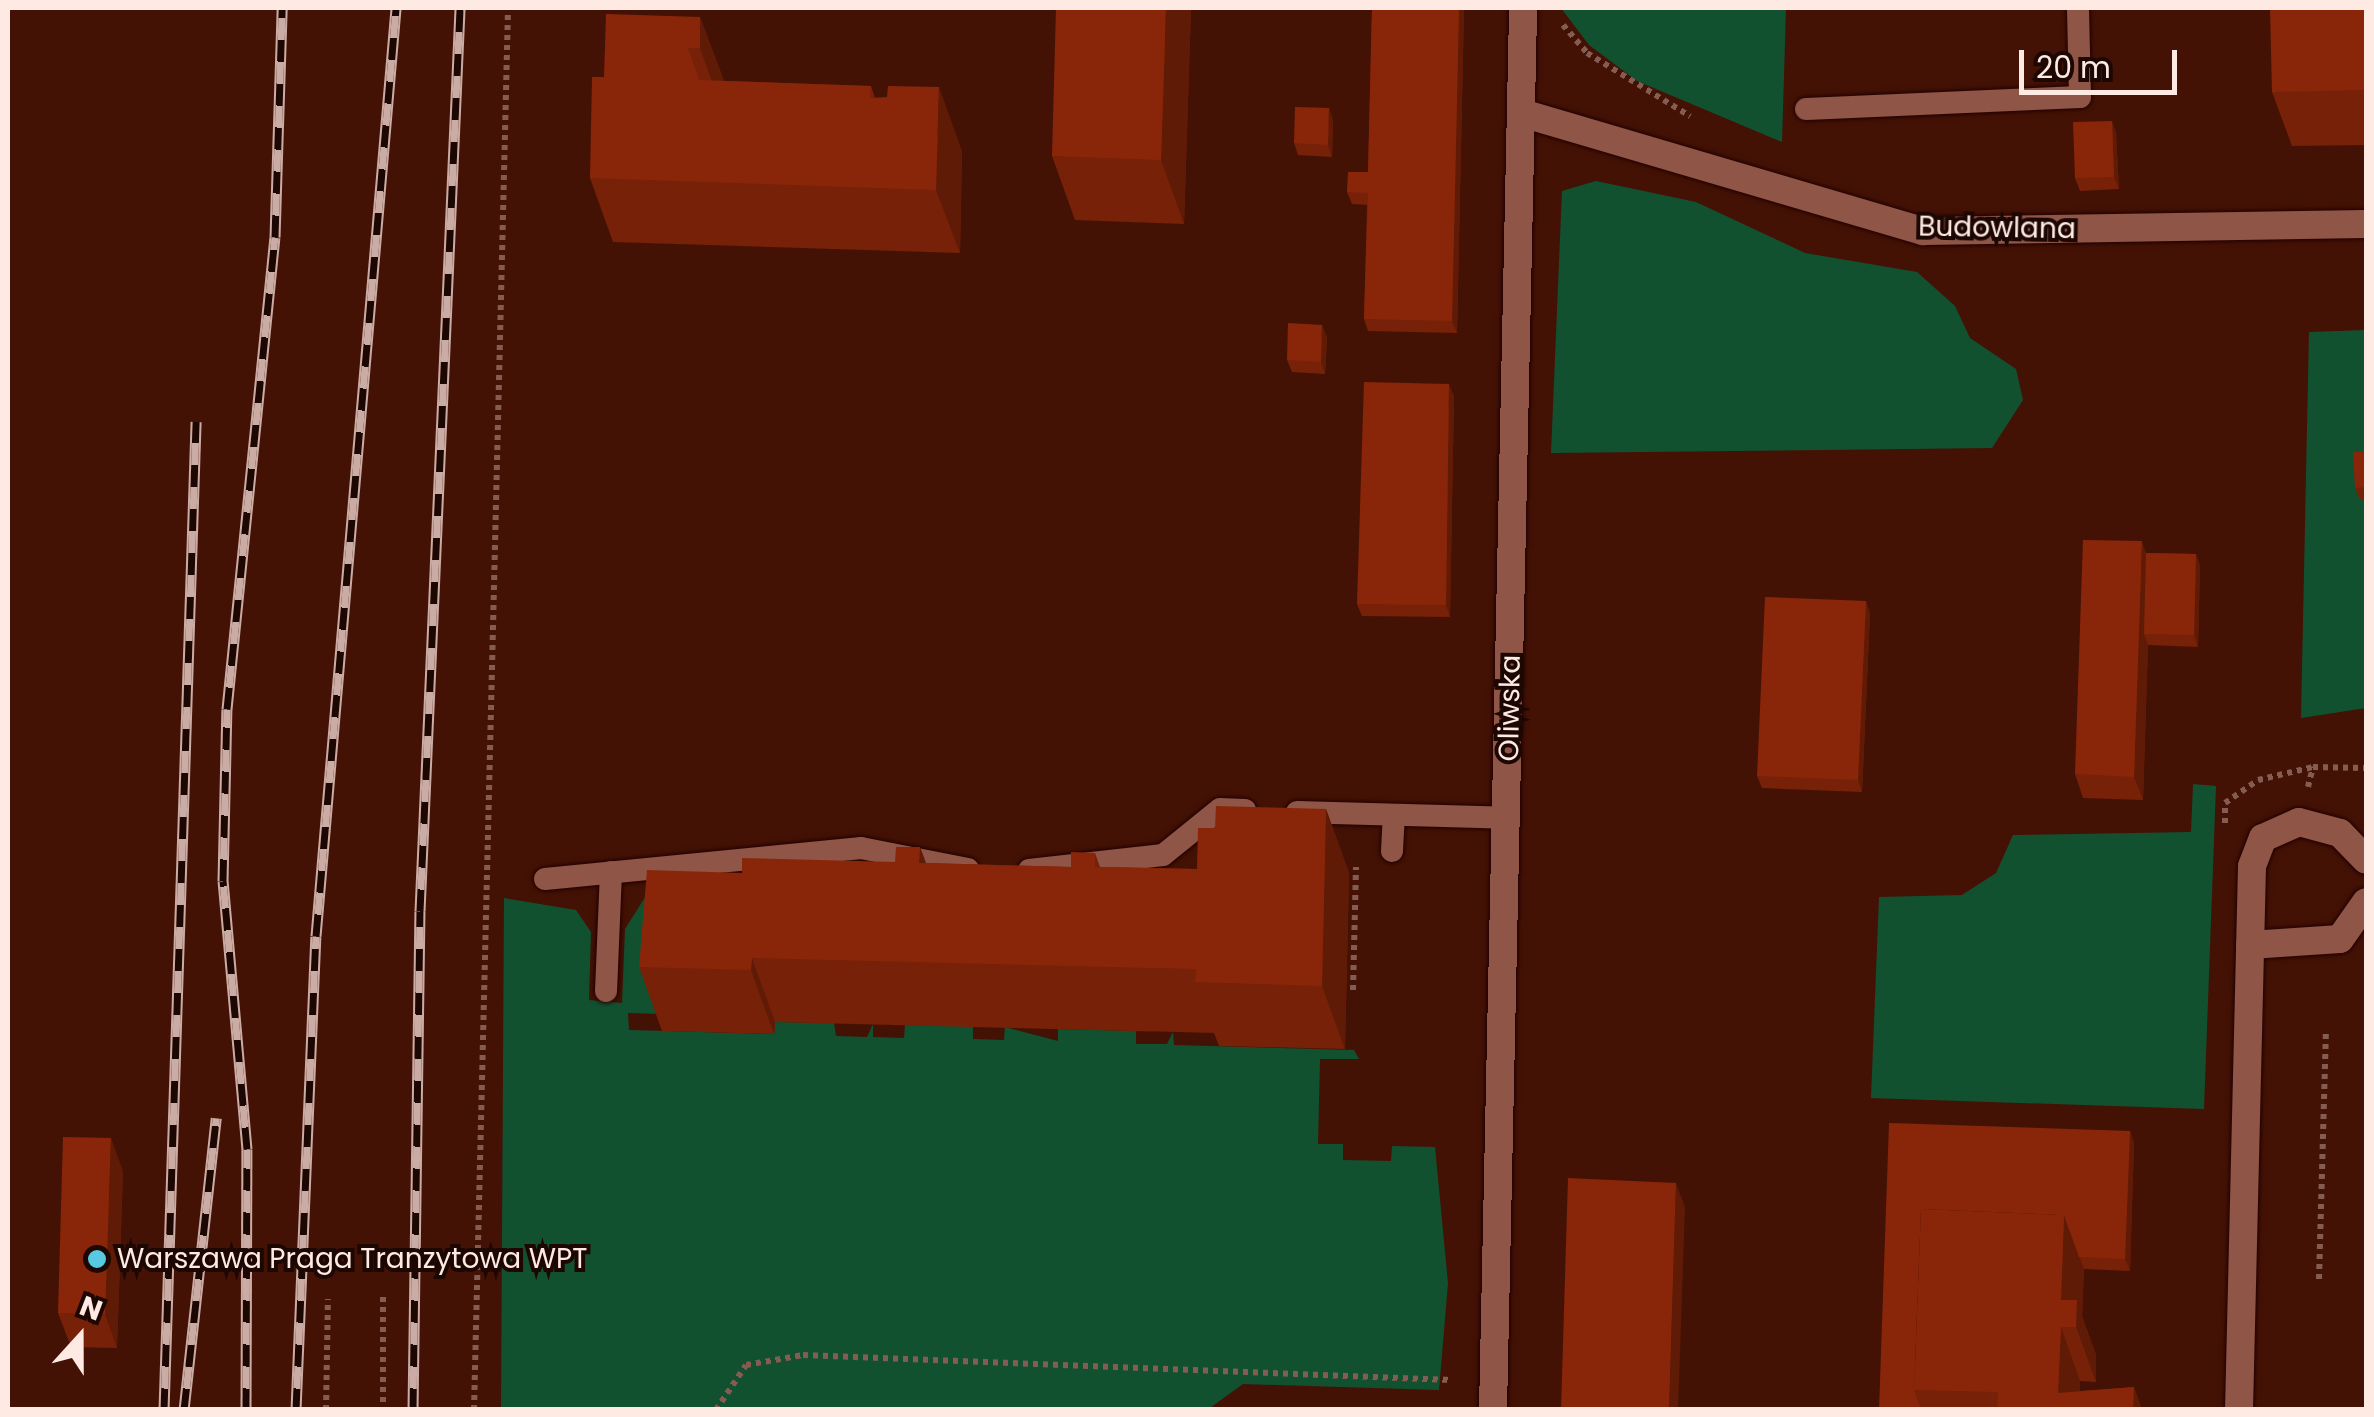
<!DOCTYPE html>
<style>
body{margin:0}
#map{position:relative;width:2374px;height:1417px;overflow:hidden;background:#441205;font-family:Poppins,sans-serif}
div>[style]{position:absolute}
.green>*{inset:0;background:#125130}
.path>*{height:6px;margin-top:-3px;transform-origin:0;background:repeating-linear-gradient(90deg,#845c51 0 5px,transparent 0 10px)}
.roads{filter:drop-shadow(0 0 2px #230100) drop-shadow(0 0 2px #230100)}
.service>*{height:22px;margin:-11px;padding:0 11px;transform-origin:11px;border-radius:11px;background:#8f5546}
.minor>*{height:28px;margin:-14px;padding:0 14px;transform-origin:14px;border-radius:14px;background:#8f5546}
.rail>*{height:11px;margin-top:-5.5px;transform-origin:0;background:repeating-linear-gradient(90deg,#1c0703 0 22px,#caaca4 0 44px);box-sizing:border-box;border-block:2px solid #caaca4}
.wall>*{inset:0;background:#762108}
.shaded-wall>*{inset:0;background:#601b06}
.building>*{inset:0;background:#892609}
.dots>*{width:28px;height:28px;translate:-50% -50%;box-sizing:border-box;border:5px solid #1c0703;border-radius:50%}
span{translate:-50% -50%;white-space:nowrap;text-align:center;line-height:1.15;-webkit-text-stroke:8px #1c0703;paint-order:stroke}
.street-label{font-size:28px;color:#fee9e3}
.poi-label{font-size:28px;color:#fee9e3}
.left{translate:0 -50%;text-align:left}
.frame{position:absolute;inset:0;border:10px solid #fee9e3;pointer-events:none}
.north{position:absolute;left:30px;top:1287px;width:100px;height:100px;-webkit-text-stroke:8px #1c0703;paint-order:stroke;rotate:21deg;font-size:28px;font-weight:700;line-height:40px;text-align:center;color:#fee9e3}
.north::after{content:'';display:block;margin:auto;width:35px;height:45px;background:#fee9e3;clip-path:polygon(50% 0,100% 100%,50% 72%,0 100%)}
.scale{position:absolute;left:2019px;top:50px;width:158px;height:45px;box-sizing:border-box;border:5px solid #fee9e3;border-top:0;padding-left:12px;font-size:30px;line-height:35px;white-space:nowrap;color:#fee9e3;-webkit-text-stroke:8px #1c0703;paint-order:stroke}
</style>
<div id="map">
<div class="green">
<div style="clip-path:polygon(1561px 8px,1786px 8px,1782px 142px,1637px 81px,1589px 45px)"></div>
<div style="clip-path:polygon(1596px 181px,1696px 202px,1805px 253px,1917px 272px,1955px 306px,1970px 338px,2016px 369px,2023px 400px,1992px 448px,1551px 453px,1562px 191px)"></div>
<div style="clip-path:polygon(2366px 330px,2366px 708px,2301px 718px,2309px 332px)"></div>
<div style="clip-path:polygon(2193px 784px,2216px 786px,2204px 1109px,1871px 1098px,1879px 897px,1962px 895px,1996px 873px,2013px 835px,2191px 832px)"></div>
<div style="clip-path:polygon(649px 891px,662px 1014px,628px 1013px,629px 1030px,774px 1034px,775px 1022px,834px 1023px,836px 1036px,867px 1037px,873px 1024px,873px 1037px,904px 1038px,905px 1025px,973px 1026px,973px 1039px,1004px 1040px,1005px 1027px,1058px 1041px,1058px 1029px,1136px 1031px,1136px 1044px,1167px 1044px,1173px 1032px,1174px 1045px,1354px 1050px,1359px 1059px,1320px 1059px,1318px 1144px,1343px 1144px,1343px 1160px,1391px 1161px,1392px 1146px,1435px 1147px,1448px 1283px,1439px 1390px,1243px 1384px,1207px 1410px,501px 1410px,504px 898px,576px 910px,591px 932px,589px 1000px,622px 1003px,625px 929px)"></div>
</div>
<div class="path">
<div style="left:1563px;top:25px;width:37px;rotate:49deg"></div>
<div style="left:1587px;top:53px;width:121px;rotate:31.5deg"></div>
<div style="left:2308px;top:787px;width:21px;rotate:-76deg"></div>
<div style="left:2313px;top:767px;width:53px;rotate:1.1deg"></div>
<div style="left:2225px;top:823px;width:20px;rotate:-90deg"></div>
<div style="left:2225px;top:803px;width:40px;rotate:-34.9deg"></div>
<div style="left:2258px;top:780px;width:57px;rotate:-13.3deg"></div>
<div style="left:1353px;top:990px;width:123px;rotate:-88.6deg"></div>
<div style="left:2319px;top:1279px;width:248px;rotate:-88.4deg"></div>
<div style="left:383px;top:1297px;width:113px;rotate:90deg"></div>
<div style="left:326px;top:1410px;width:111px;rotate:-89deg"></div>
<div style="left:474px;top:1410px;width:1402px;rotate:-88.61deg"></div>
<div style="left:716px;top:1410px;width:54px;rotate:-56.3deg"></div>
<div style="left:746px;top:1365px;width:58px;rotate:-10deg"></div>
<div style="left:803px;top:1355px;width:649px;rotate:2.21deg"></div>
</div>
<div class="roads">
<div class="service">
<div style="left:1806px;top:109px;width:274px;rotate:-2.5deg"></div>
<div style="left:2080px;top:97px;width:89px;rotate:-91.3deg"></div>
<div style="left:1297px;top:812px;width:210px;rotate:1.6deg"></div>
<div style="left:1392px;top:851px;width:36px;rotate:-87deg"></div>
<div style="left:1029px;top:870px;width:135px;rotate:-6.4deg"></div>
<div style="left:1163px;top:855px;width:73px;rotate:-38.9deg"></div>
<div style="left:1220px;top:809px;width:25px;rotate:2deg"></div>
<div style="left:545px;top:879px;width:318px;rotate:-5.6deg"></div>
<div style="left:861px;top:848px;width:109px;rotate:11.1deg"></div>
<div style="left:606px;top:991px;width:119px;rotate:-87.6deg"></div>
</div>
<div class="minor">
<div style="left:1525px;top:114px;width:415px;rotate:16.4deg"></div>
<div style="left:1923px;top:231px;width:443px;rotate:-0.9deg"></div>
<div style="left:2250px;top:945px;width:90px;rotate:-3.8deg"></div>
<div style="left:2340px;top:939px;width:45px;rotate:-54.9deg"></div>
<div style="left:1493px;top:1410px;width:1402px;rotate:-88.77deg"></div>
<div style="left:2239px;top:1410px;width:544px;rotate:-88.63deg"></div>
<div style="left:2252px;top:866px;width:30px;rotate:-69deg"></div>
<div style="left:2263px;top:838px;width:39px;rotate:-24deg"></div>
<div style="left:2299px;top:822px;width:42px;rotate:15deg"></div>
<div style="left:2340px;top:833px;width:37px;rotate:46deg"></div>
</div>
</div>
<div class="rail">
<div style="left:164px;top:1410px;width:989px;rotate:-88.14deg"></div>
<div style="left:184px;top:1410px;width:294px;rotate:-83.7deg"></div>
<div style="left:246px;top:1410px;width:261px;rotate:-89.8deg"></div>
<div style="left:247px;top:1149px;width:269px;rotate:-95.1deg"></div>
<div style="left:223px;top:881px;width:172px;rotate:-88.7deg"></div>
<div style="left:227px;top:709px;width:474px;rotate:-84.2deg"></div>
<div style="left:275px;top:237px;width:229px;rotate:-88.2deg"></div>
<div style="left:296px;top:1410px;width:474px;rotate:-87.6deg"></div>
<div style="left:316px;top:936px;width:931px;rotate:-85.07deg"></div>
<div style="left:413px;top:1410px;width:499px;rotate:-89.2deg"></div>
<div style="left:420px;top:911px;width:904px;rotate:-87.46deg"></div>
</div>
<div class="wall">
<div style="clip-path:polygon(1191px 8px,1184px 224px,1075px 220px,1052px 156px)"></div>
<div style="clip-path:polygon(1372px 8px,1464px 8px,1457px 333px,1368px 331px,1364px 319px,1367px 205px,1352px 204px,1347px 192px,1368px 172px)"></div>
<div style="clip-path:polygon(2366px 8px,2366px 145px,2292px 146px,2272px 92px)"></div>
<div style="clip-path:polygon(700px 17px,724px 81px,871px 86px,875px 98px,962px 151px,960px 253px,613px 242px,590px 178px,604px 77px)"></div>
<div style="clip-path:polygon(1333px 120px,1332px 157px,1298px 155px,1294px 143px)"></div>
<div style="clip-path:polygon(2112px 121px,2116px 133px,2119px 189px,2080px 191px,2075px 178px)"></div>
<div style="clip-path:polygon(1327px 337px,1325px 374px,1292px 372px,1287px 360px)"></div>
<div style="clip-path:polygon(1454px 396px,1450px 617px,1362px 616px,1357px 604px)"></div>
<div style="clip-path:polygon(2366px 451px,2366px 499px,2360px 500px,2355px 488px)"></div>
<div style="clip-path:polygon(2146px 553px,2196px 554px,2200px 566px,2198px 647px,2148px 645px,2143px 800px,2083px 798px,2075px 774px)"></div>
<div style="clip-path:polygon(1866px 601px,1870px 613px,1862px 792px,1762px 788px,1757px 776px)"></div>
<div style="clip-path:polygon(1326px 809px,1349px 873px,1345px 1049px,1219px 1046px,1214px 1033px,775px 1022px,774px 1034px,662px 1031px,639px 967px,742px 873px,895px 862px,920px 847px,926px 863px,1071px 867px,1095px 853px,1100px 867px,1197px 869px,1215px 828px)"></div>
<div style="clip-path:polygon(2130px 1131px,2134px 1143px,2130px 1271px,2084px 1269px,2082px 1316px,2096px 1355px,2096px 1382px,2080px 1381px,2080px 1391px,2134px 1387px,2142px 1410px,1879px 1410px)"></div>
<div style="clip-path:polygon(123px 1171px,117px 1348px,71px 1347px,58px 1313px)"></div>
</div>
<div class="shaded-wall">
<div style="clip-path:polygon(1166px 8px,1191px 8px,1184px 224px,1161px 160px)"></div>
<div style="clip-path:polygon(1459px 8px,1464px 8px,1457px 333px,1452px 321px)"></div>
<div style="clip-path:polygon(700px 17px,724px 81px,723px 112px,700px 48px)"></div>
<div style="clip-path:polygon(939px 87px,962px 151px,960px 253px,936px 190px)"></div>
<div style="clip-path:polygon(1329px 108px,1333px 120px,1332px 157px,1328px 145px)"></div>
<div style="clip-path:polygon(2112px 121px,2116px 133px,2119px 189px,2114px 177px)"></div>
<div style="clip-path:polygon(1322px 325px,1327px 337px,1325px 374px,1321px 362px)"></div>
<div style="clip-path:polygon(1449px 384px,1454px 396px,1450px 617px,1446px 605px)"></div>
<div style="clip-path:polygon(2142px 541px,2150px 565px,2144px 634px,2148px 645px,2143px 800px,2134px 777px)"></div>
<div style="clip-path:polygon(2196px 554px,2200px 566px,2198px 647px,2194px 635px)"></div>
<div style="clip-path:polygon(1866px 601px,1870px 613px,1862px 792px,1858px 780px)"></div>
<div style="clip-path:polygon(1326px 809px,1349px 873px,1345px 1049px,1322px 986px)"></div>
<div style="clip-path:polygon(920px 847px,943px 911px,919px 863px)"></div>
<div style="clip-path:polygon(752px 958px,775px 1022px,774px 1034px,751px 970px)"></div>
<div style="clip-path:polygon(2130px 1131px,2134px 1143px,2130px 1271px,2125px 1259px)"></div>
<div style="clip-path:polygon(111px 1138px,123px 1171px,117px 1348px,105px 1314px)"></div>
<div style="clip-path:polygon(1676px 1183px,1685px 1207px,1678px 1410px,1669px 1410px)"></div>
<div style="clip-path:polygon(2064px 1215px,2084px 1269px,2082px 1316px,2096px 1355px,2096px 1382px,2076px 1327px,2061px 1300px)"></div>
<div style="clip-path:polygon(2061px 1327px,2080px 1381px,2080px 1410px,2058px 1393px)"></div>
<div style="clip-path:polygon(2134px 1387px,2142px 1410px,2133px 1410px)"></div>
</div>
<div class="building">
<div style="clip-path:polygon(1056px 8px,1166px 8px,1161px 160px,1052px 156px)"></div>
<div style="clip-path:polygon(1372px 8px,1459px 8px,1452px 321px,1364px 319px,1368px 193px,1347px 192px,1348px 172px,1368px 172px)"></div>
<div style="clip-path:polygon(2270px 8px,2366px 8px,2366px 90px,2272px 92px)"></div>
<div style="clip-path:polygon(606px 14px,700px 17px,700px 48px,688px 48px,699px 80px,871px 86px,870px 98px,887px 97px,888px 86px,939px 87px,936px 190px,590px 178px,592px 77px,604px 77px)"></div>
<div style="clip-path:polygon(1295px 107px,1329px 108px,1328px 145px,1294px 143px)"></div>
<div style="clip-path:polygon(2112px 121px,2114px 177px,2075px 178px,2073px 122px)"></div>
<div style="clip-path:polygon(1288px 323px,1322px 325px,1321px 362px,1287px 360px)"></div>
<div style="clip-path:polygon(1364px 382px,1449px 384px,1446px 605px,1357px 604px)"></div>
<div style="clip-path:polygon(2366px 451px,2366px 487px,2355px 488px,2353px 452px)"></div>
<div style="clip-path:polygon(2083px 540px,2142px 541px,2134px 777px,2075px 774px)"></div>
<div style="clip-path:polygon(2146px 553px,2196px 554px,2194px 635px,2144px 634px)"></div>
<div style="clip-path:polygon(1765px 597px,1866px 601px,1858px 780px,1757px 776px)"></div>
<div style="clip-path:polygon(1216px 806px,1326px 809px,1322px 986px,1195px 982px,1196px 969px,752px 958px,751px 970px,639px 967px,647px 870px,742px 873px,742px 858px,895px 862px,896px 847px,920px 847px,919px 863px,1071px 867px,1071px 852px,1095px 853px,1095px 867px,1197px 869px,1198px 828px,1215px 828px)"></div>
<div style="clip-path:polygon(1889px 1123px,2130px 1131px,2125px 1259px,2079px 1257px,2064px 1215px,1921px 1209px,1914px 1390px,1921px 1410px,1879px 1410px)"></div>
<div style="clip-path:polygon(63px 1137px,111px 1138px,105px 1314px,58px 1313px)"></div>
<div style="clip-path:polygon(1568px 1178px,1676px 1183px,1669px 1410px,1561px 1410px)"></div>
<div style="clip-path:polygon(1921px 1209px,2064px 1215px,2061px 1300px,2077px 1300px,2076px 1327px,2061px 1327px,2058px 1393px,2134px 1387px,2133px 1410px,1997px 1410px,1998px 1392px,1914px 1390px)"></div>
</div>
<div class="dots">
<div style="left:97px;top:1259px;background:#58c9e3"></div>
</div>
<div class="street-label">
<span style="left:1997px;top:228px;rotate:1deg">Budowlana</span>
<span style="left:1510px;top:708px;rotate:-89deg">Oliwska</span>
</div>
<div class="poi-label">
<span class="left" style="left:117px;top:1259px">Warszawa Praga Tranzytowa WPT</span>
</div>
<div class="frame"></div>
<div class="north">N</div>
<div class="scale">20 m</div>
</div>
